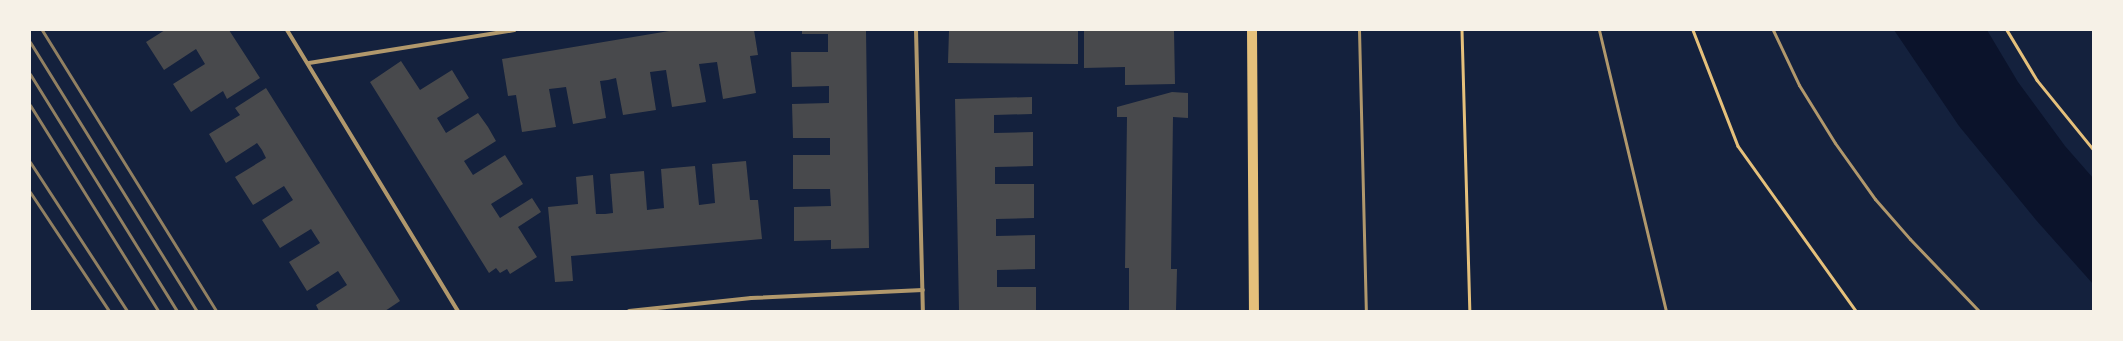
<!DOCTYPE html>
<style>
body{margin:0}
#map{position:relative;width:2123px;height:341px;overflow:hidden;background:#14213d;font-family:"Nunito Sans",sans-serif}
div>[style]{position:absolute}
.water>*{inset:0;background:#0b132b}
.building>*{inset:0;background:#48494c}
.path>*{height:2.5px;margin:-1.25px;padding:0 1.25px;transform-origin:1.25px;border-radius:1.25px;background:#e5c07b}
.service>*{height:3px;margin:-1.5px;padding:0 1.5px;transform-origin:1.5px;border-radius:1.5px;background:#b1986c}
.minor>*{height:4px;margin:-2px;padding:0 2px;transform-origin:2px;border-radius:2px;background:#b1986c}
.primary>*{height:10px;margin:-5px;padding:0 5px;transform-origin:5px;border-radius:5px;background:#e5c07b}
.rail>*{height:3px;margin:-1.5px;padding:0 1.5px;transform-origin:1.5px;border-radius:1.5px;background:#918062}
span{translate:-50% -50%;white-space:nowrap;text-align:center;line-height:1.15;-webkit-text-stroke:4px #f6f1e7;paint-order:stroke}
.frame{position:absolute;inset:0;border:31px solid #f6f1e7;pointer-events:none}
</style>
<div id="map">
<div class="water">
<div style="clip-path:polygon(1894px 30px,1987px 30px,2018px 82px,2065px 146px,2093px 178px,2093px 284px,2036px 220px,1959px 126px)"></div>
</div>
<div class="building">
<div style="clip-path:polygon(165px 30px,229px 30px,260px 78px,227px 99px,223px 91px,191px 112px,173px 84px,205px 64px,196px 49px,164px 70px,146px 42px)"></div>
<div style="clip-path:polygon(675px 30px,754px 30px,758px 55px,750px 56px,756px 93px,723px 99px,717px 62px,699px 64px,706px 102px,672px 107px,666px 70px,650px 72px,656px 110px,623px 115px,616px 78px,608px 80px,600px 81px,606px 118px,573px 124px,566px 87px,558px 88px,549px 89px,556px 127px,522px 132px,516px 95px,508px 96px,502px 59px)"></div>
<div style="clip-path:polygon(802px 30px,866px 30px,869px 248px,831px 249px,831px 240px,794px 241px,794px 207px,831px 206px,830px 189px,793px 189px,793px 155px,830px 155px,830px 138px,793px 138px,792px 104px,829px 103px,829px 86px,792px 87px,791px 52px,828px 52px,828px 34px,802px 34px)"></div>
<div style="clip-path:polygon(949px 30px,1078px 30px,1078px 64px,948px 63px)"></div>
<div style="clip-path:polygon(1084px 30px,1174px 30px,1175px 84px,1125px 85px,1125px 67px,1084px 68px)"></div>
<div style="clip-path:polygon(401px 61px,420px 90px,452px 70px,469px 98px,437px 118px,446px 133px,478px 113px,488px 127px,496px 141px,464px 161px,473px 175px,505px 155px,523px 184px,491px 204px,500px 218px,532px 198px,541px 212px,518px 227px,537px 257px,510px 274px,507px 269px,500px 273px,496px 268px,489px 273px,370px 82px)"></div>
<div style="clip-path:polygon(266px 88px,400px 301px,385px 311px,319px 311px,316px 305px,347px 285px,338px 271px,307px 291px,289px 262px,320px 243px,311px 229px,280px 248px,262px 220px,293px 200px,284px 186px,253px 205px,235px 177px,266px 158px,262px 150px,257px 143px,226px 163px,209px 134px,240px 115px,235px 108px)"></div>
<div style="clip-path:polygon(1172px 92px,1188px 93px,1188px 118px,1173px 117px,1171px 269px,1177px 269px,1176px 311px,1129px 311px,1129px 268px,1125px 268px,1127px 117px,1117px 117px,1117px 107px)"></div>
<div style="clip-path:polygon(1032px 97px,1032px 114px,994px 115px,994px 133px,1033px 132px,1033px 166px,995px 167px,995px 184px,1034px 184px,1034px 218px,996px 219px,996px 236px,1035px 235px,1035px 269px,997px 270px,997px 287px,1036px 287px,1036px 311px,959px 311px,955px 99px)"></div>
<div style="clip-path:polygon(746px 161px,750px 200px,758px 200px,762px 239px,571px 256px,573px 281px,555px 282px,548px 207px,578px 204px,576px 177px,593px 175px,596px 214px,605px 214px,613px 213px,610px 174px,644px 171px,647px 210px,664px 208px,661px 169px,695px 166px,699px 205px,715px 203px,712px 164px)"></div>
</div>
<div class="path">
<div style="left:1462px;top:30px;width:281px;rotate:88.4deg"></div>
<div style="left:1693px;top:30px;width:124px;rotate:68.8deg"></div>
<div style="left:1738px;top:146px;width:203px;rotate:54.4deg"></div>
<div style="left:2007px;top:30px;width:58px;rotate:59deg"></div>
<div style="left:2037px;top:80px;width:89px;rotate:50.9deg"></div>
</div>
<div class="service">
<div style="left:1359px;top:30px;width:281px;rotate:88.6deg"></div>
<div style="left:1599px;top:30px;width:289px;rotate:76.6deg"></div>
<div style="left:1773px;top:30px;width:61px;rotate:64.7deg"></div>
<div style="left:1799px;top:85px;width:68px;rotate:58.2deg"></div>
<div style="left:1835px;top:143px;width:69px;rotate:54.5deg"></div>
<div style="left:1875px;top:199px;width:53px;rotate:48.8deg"></div>
<div style="left:1910px;top:239px;width:100px;rotate:46.2deg"></div>
</div>
<div class="minor">
<div style="left:287px;top:30px;width:329px;rotate:58.7deg"></div>
<div style="left:916px;top:30px;width:281px;rotate:88.6deg"></div>
<div style="left:309px;top:63px;width:208px;rotate:-9.1deg"></div>
<div style="left:629px;top:311px;width:123px;rotate:-6.1deg"></div>
<div style="left:751px;top:298px;width:172px;rotate:-2.7deg"></div>
</div>
<div class="primary">
<div style="left:1252px;top:30px;width:281px;rotate:89.6deg"></div>
</div>
<div class="rail">
<div style="left:42px;top:30px;width:331px;rotate:58.2deg"></div>
<div style="left:30px;top:42px;width:317px;rotate:58.2deg"></div>
<div style="left:30px;top:74px;width:279px;rotate:58.2deg"></div>
<div style="left:30px;top:105px;width:243px;rotate:58.1deg"></div>
<div style="left:30px;top:162px;width:178px;rotate:56.9deg"></div>
<div style="left:30px;top:192px;width:143px;rotate:56.4deg"></div>
</div>
<div class="frame"></div>
</div>
